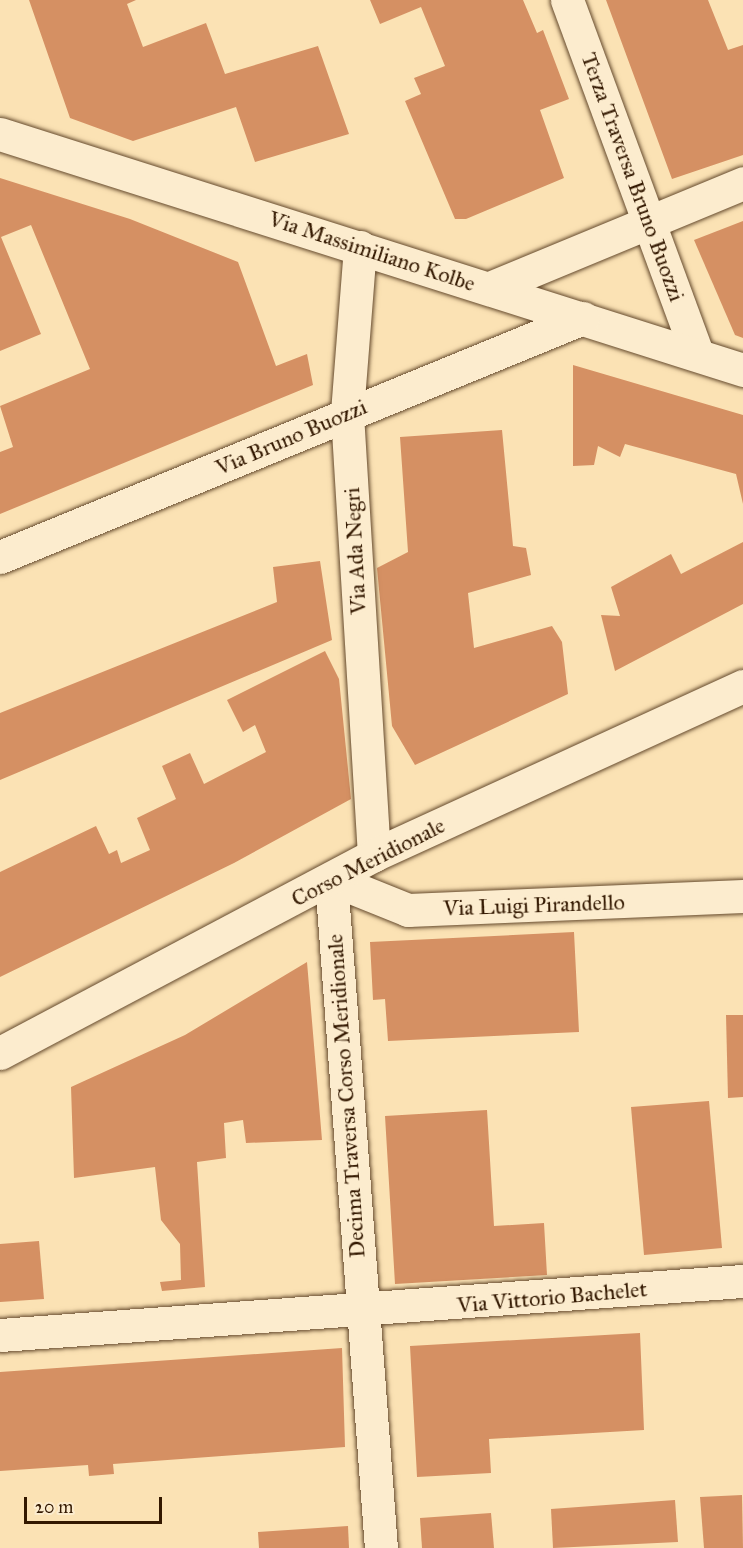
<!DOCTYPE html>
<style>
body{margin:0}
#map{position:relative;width:743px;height:1548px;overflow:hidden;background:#fbe2b4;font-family:"IM FELL Great Primer",serif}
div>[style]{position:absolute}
.building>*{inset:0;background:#d59063}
.roads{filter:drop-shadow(0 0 2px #654a2d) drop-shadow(0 0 2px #654a2d)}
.street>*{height:33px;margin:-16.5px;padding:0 16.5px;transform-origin:16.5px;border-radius:16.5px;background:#fcecce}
.secondary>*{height:33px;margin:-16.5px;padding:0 16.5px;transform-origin:16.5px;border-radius:16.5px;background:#fcecce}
span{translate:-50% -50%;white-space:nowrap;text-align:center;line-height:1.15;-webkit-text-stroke:4.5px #fcecce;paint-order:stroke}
.street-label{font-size:22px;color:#331800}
.scale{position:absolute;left:24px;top:1497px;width:138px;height:27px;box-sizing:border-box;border:3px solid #331800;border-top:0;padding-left:8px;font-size:18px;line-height:21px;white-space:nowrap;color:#331800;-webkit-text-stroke:4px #fcecce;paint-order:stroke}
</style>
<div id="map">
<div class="building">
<div style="clip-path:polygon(29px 0,136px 0,127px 4px,143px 47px,206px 23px,225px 74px,318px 46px,349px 134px,255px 162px,236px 107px,133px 141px,70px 118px)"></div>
<div style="clip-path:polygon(370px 0,523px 0,537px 33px,543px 30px,569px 99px,540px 110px,564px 178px,466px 219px,455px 219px,405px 101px,421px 94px,414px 78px,445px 66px,421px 7px,380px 24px)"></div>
<div style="clip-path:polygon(606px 0,708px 0,728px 50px,743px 45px,743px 155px,672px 179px)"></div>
<div style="clip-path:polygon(0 178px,130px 219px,238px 262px,276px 366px,307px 354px,313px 385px,0 514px,0 452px,13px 447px,0 406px,90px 369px,31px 225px,1px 237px,41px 334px,0 351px)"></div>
<div style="clip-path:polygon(743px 221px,743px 338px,735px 335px,694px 240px)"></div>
<div style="clip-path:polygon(573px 365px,743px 415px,743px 504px,736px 474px,625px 444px,620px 457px,598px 446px,594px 465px,573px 466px)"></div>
<div style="clip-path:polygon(502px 430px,513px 546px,526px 548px,531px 575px,468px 593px,474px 648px,552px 626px,562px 642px,568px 694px,415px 765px,392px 726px,377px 568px,408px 552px,400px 437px)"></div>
<div style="clip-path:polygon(743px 542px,743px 604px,615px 671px,601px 615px,620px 616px,611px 587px,671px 554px,681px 574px)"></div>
<div style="clip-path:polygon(320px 561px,332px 640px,0 780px,0 713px,277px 602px,273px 567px)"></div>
<div style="clip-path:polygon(325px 651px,339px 679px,351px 799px,234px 863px,0 977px,0 872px,96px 826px,109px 854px,117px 850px,121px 863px,150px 850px,137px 818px,176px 799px,162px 766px,190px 753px,204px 784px,266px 752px,255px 725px,243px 732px,227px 700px)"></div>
<div style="clip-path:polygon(574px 932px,579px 1032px,388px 1041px,385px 999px,373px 1000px,370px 942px)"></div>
<div style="clip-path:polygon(307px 962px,322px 1140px,246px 1143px,243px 1120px,224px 1123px,226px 1158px,197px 1162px,205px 1287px,162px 1291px,160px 1282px,181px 1280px,180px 1244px,161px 1220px,155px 1167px,74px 1178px,71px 1087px,185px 1035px)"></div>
<div style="clip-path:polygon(726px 1015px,743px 1015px,743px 1097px,728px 1098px)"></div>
<div style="clip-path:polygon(709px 1101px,722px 1248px,644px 1255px,631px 1107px)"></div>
<div style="clip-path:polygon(487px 1110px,494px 1226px,544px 1223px,547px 1275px,395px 1284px,385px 1116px)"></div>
<div style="clip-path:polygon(39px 1241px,44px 1299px,0 1302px,0 1244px)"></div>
<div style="clip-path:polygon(640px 1333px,644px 1430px,489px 1439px,491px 1473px,417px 1477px,410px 1346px)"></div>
<div style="clip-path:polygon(342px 1348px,345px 1447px,113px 1464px,114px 1474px,89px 1476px,88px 1465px,0 1471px,0 1372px)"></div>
<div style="clip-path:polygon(742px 1495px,743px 1548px,704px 1548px,700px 1497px)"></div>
<div style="clip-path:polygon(675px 1500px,678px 1542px,553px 1548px,551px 1509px)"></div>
<div style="clip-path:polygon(491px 1513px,494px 1548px,422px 1548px,420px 1518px)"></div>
<div style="clip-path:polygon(348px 1526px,349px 1548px,259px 1548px,258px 1532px)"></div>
</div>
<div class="roads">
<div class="street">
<div style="left:567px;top:0;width:377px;rotate:69.8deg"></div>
<div style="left:0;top:134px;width:780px;rotate:17.62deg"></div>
<div style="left:360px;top:247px;width:168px;rotate:94.5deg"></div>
<div style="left:347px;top:414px;width:442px;rotate:86.5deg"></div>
<div style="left:490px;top:288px;width:274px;rotate:-22.5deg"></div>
<div style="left:0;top:557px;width:630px;rotate:-22.29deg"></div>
<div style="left:331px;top:879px;width:671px;rotate:85.73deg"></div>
<div style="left:0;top:1335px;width:745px;rotate:-4.16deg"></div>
</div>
<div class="secondary">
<div style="left:331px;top:879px;width:83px;rotate:21.9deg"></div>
<div style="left:408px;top:910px;width:335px;rotate:-2.4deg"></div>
<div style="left:0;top:1053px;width:423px;rotate:-27.9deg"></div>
<div style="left:374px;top:855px;width:406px;rotate:-24.6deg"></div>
</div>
</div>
<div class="street-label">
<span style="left:633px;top:177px;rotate:70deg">Terza Traversa Bruno Buozzi</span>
<span style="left:372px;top:251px;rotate:18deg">Via Massimiliano Kolbe</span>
<span style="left:291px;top:437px;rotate:-23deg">Via Bruno Buozzi</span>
<span style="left:355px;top:551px;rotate:-93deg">Via Ada Negri</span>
<span style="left:368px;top:862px;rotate:-27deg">Corso Meridionale</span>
<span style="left:534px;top:905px;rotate:-2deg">Via Luigi Pirandello</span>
<span style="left:346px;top:1096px;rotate:-94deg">Decima Traversa Corso Meridionale</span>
<span style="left:552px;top:1297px;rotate:-5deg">Via Vittorio Bachelet</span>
</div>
<div class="scale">20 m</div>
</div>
